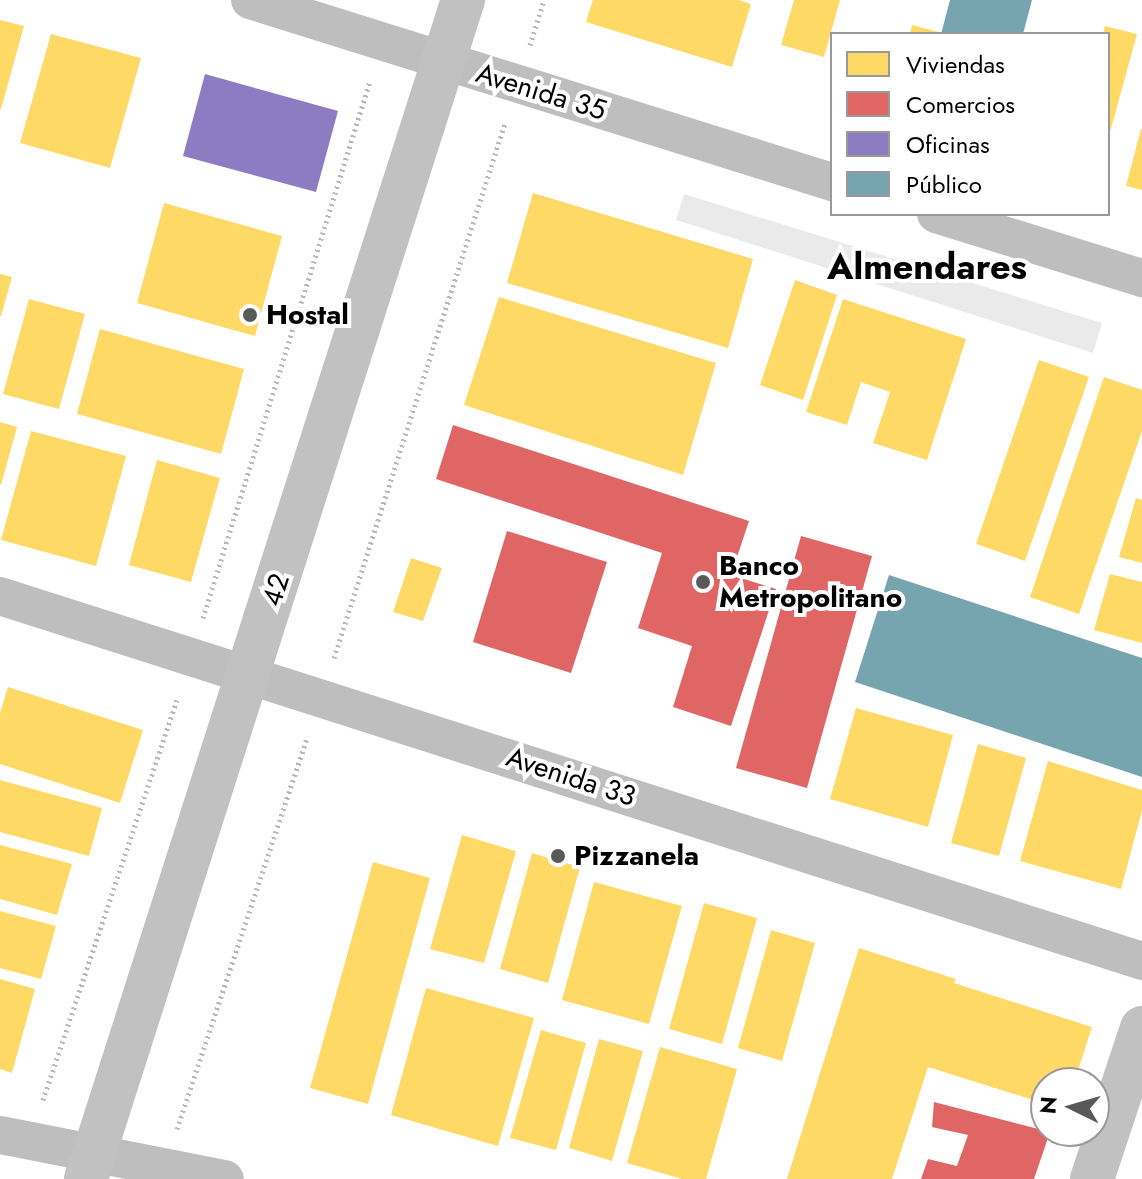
<!DOCTYPE html>
<meta charset="utf-8">
<style>
body{margin:0}
#map{position:relative;width:1142px;height:1179px;overflow:hidden;background:#fff;font-family:Jost,sans-serif}
div>[style]{position:absolute}
.green>*{inset:0;background:#eaeaea}
.homes>*{inset:0;background:#ffd966}
.shops>*{inset:0;background:#e06666}
.offices>*{inset:0;background:#8e7cc3}
.public>*{inset:0;background:#76a5af}
.path>*{height:5px;margin-top:-2.5px;transform-origin:0;background:repeating-linear-gradient(90deg,#b8b8b8 0 2px,transparent 0 6px)}
.street>*{height:38px;margin:-19px;padding:0 19px;transform-origin:19px;border-radius:19px;background:#bebebe}
.secondary>*{height:44px;margin:-22px;padding:0 22px;transform-origin:22px;border-radius:22px;background:#c1c1c1}
.dots>*{width:22px;height:22px;translate:-50% -50%;box-sizing:border-box;border:4px solid #fff;border-radius:50%}
span{translate:-50% -50%;white-space:nowrap;text-align:center;line-height:1.15;-webkit-text-stroke:8px #fff;paint-order:stroke}
.street-label{font-size:28px;color:#000}
.poi-label{font-size:28px;color:#000;font-weight:700}
.left{translate:0 -50%;text-align:left}
.district-label{font-size:36px;color:#000;font-weight:700}
.legend{position:absolute;left:830px;top:32px;width:280px;height:184px;box-sizing:border-box;background:#fff;border:2px solid #999;margin:0;padding:10px 14px;list-style:none;font-size:24px;color:#000}
.legend li{display:flex;align-items:center;gap:16px;height:40px}
.legend b{width:40px;border:2px solid #999}
.north{position:absolute;left:1030px;top:1067px;width:80px;height:80px;box-sizing:border-box;background:#fff;border:2px solid #999;border-radius:50%;rotate:275deg;font-size:22px;font-weight:700;line-height:32px;text-align:center;color:#000}
.north::after{content:'';display:block;margin:auto;width:28px;height:36px;background:#595959;clip-path:polygon(50% 0,100% 100%,50% 72%,0 100%)}
</style>
<div id="map">
<div class="green">
<div style="clip-path:polygon(684px 194px,1102px 323px,1093px 353px,676px 220px)"></div>
</div>
<div class="homes">
<div style="clip-path:polygon(593px 0,739px 0,751px 4px,732px 67px,586px 22px)"></div>
<div style="clip-path:polygon(794px 0,840px 0,824px 57px,781px 45px)"></div>
<div style="clip-path:polygon(0 20px,24px 26px,1px 109px,0 109px)"></div>
<div style="clip-path:polygon(912px 25px,942px 33px,942px 34px,910px 34px)"></div>
<div style="clip-path:polygon(1105px 26px,1137px 34px,1109px 136px,1108px 34px,1103px 34px)"></div>
<div style="clip-path:polygon(51px 34px,141px 58px,110px 168px,20px 143px)"></div>
<div style="clip-path:polygon(1141px 129px,1142px 129px,1142px 190px,1126px 186px)"></div>
<div style="clip-path:polygon(533px 193px,753px 259px,728px 348px,507px 283px)"></div>
<div style="clip-path:polygon(164px 203px,282px 236px,255px 336px,137px 303px)"></div>
<div style="clip-path:polygon(0 274px,12px 277px,1px 316px,0 316px)"></div>
<div style="clip-path:polygon(795px 280px,837px 295px,803px 400px,760px 385px)"></div>
<div style="clip-path:polygon(499px 297px,716px 363px,683px 475px,464px 405px)"></div>
<div style="clip-path:polygon(29px 299px,85px 314px,59px 409px,3px 394px)"></div>
<div style="clip-path:polygon(843px 299px,966px 339px,927px 460px,873px 443px,890px 392px,861px 382px,847px 425px,806px 412px)"></div>
<div style="clip-path:polygon(100px 329px,244px 369px,221px 454px,77px 414px)"></div>
<div style="clip-path:polygon(1039px 360px,1089px 377px,1025px 561px,976px 544px)"></div>
<div style="clip-path:polygon(1104px 377px,1142px 390px,1142px 431px,1079px 614px,1030px 597px)"></div>
<div style="clip-path:polygon(0 422px,17px 427px,1px 485px,0 484px)"></div>
<div style="clip-path:polygon(31px 431px,126px 456px,96px 566px,1px 540px)"></div>
<div style="clip-path:polygon(157px 460px,220px 478px,191px 582px,129px 565px)"></div>
<div style="clip-path:polygon(1136px 498px,1142px 500px,1142px 563px,1119px 557px)"></div>
<div style="clip-path:polygon(411px 558px,442px 568px,423px 621px,393px 612px)"></div>
<div style="clip-path:polygon(1110px 574px,1142px 582px,1142px 643px,1094px 630px)"></div>
<div style="clip-path:polygon(8px 687px,143px 730px,120px 803px,0 764px,0 713px)"></div>
<div style="clip-path:polygon(856px 708px,953px 735px,928px 827px,830px 799px)"></div>
<div style="clip-path:polygon(978px 744px,1026px 758px,999px 856px,951px 843px)"></div>
<div style="clip-path:polygon(1048px 761px,1142px 790px,1142px 810px,1121px 889px,1020px 861px)"></div>
<div style="clip-path:polygon(0 780px,102px 808px,89px 856px,0 832px)"></div>
<div style="clip-path:polygon(462px 835px,516px 851px,484px 963px,430px 949px)"></div>
<div style="clip-path:polygon(0 845px,72px 864px,57px 915px,0 899px)"></div>
<div style="clip-path:polygon(532px 853px,580px 867px,548px 983px,500px 969px)"></div>
<div style="clip-path:polygon(373px 862px,430px 878px,368px 1104px,310px 1088px)"></div>
<div style="clip-path:polygon(594px 882px,682px 906px,649px 1024px,562px 1000px)"></div>
<div style="clip-path:polygon(704px 903px,757px 918px,722px 1044px,669px 1029px)"></div>
<div style="clip-path:polygon(0 911px,56px 926px,41px 979px,0 968px)"></div>
<div style="clip-path:polygon(771px 930px,815px 943px,782px 1061px,738px 1048px)"></div>
<div style="clip-path:polygon(859px 948px,956px 979px,954px 983px,1092px 1027px,1074px 1083px,1046px 1083px,1046px 1104px,928px 1067px,892px 1179px,787px 1179px)"></div>
<div style="clip-path:polygon(0 979px,35px 989px,12px 1073px,0 1069px)"></div>
<div style="clip-path:polygon(426px 988px,534px 1018px,498px 1146px,391px 1115px)"></div>
<div style="clip-path:polygon(541px 1030px,586px 1043px,556px 1150px,510px 1138px)"></div>
<div style="clip-path:polygon(599px 1039px,643px 1051px,612px 1161px,569px 1148px)"></div>
<div style="clip-path:polygon(660px 1047px,737px 1069px,706px 1179px,682px 1179px,627px 1163px)"></div>
</div>
<div class="shops">
<div style="clip-path:polygon(453px 425px,749px 521px,731px 575px,776px 589px,731px 726px,673px 707px,692px 646px,638px 628px,662px 553px,436px 479px)"></div>
<div style="clip-path:polygon(507px 531px,607px 562px,571px 673px,473px 642px)"></div>
<div style="clip-path:polygon(801px 536px,872px 556px,807px 788px,736px 768px)"></div>
<div style="clip-path:polygon(934px 1102px,1050px 1132px,1034px 1179px,921px 1179px,928px 1159px,957px 1166px,968px 1135px,932px 1127px)"></div>
</div>
<div class="offices">
<div style="clip-path:polygon(205px 74px,338px 111px,316px 192px,183px 156px)"></div>
</div>
<div class="public">
<div style="clip-path:polygon(950px 0,1032px 0,1023px 34px,941px 34px)"></div>
<div style="clip-path:polygon(889px 575px,1142px 658px,1142px 777px,855px 682px)"></div>
</div>
<div class="path">
<div style="left:530px;top:45px;width:47px;rotate:-72.7deg"></div>
<div style="left:203px;top:618px;width:562px;rotate:-72.72deg"></div>
<div style="left:334px;top:658px;width:562px;rotate:-72.27deg"></div>
<div style="left:43px;top:1100px;width:426px;rotate:-71.5deg"></div>
<div style="left:177px;top:1129px;width:414px;rotate:-71.6deg"></div>
</div>
<div class="street">
<div style="left:250px;top:0;width:610px;rotate:17.37deg"></div>
<div style="left:936px;top:214px;width:216px;rotate:17.3deg"></div>
<div style="left:0;top:596px;width:1199px;rotate:17.72deg"></div>
<div style="left:0;top:1135px;width:229px;rotate:11.1deg"></div>
</div>
<div class="secondary">
<div style="left:86px;top:1179px;width:1238px;rotate:-72.27deg"></div>
<div style="left:1092px;top:1179px;width:159px;rotate:-71.7deg"></div>
</div>
<div class="dots">
<div style="left:250px;top:315px;background:#595959"></div>
<div style="left:703px;top:582px;background:#595959"></div>
<div style="left:558px;top:856px;background:#595959"></div>
</div>
<div class="street-label">
<span style="left:541px;top:92px;rotate:17deg">Avenida 35</span>
<span style="left:276px;top:590px;rotate:-72deg">42</span>
<span style="left:571px;top:777px;rotate:18deg">Avenida 33</span>
</div>
<div class="poi-label">
<span class="left" style="left:266px;top:315px">Hostal</span>
<span class="left" style="left:719px;top:582px">Banco<br>Metropolitano</span>
<span class="left" style="left:574px;top:856px">Pizzanela</span>
</div>
<div class="district-label">
<span style="left:927px;top:267px">Almendares</span>
</div>
<ul class="legend">
<li><b style="height:22px;background:#ffd966"></b>Viviendas</li>
<li><b style="height:22px;background:#e06666"></b>Comercios</li>
<li><b style="height:22px;background:#8e7cc3"></b>Oficinas</li>
<li><b style="height:22px;background:#76a5af"></b>Público</li>
</ul>
<div class="north">N</div>
</div>
